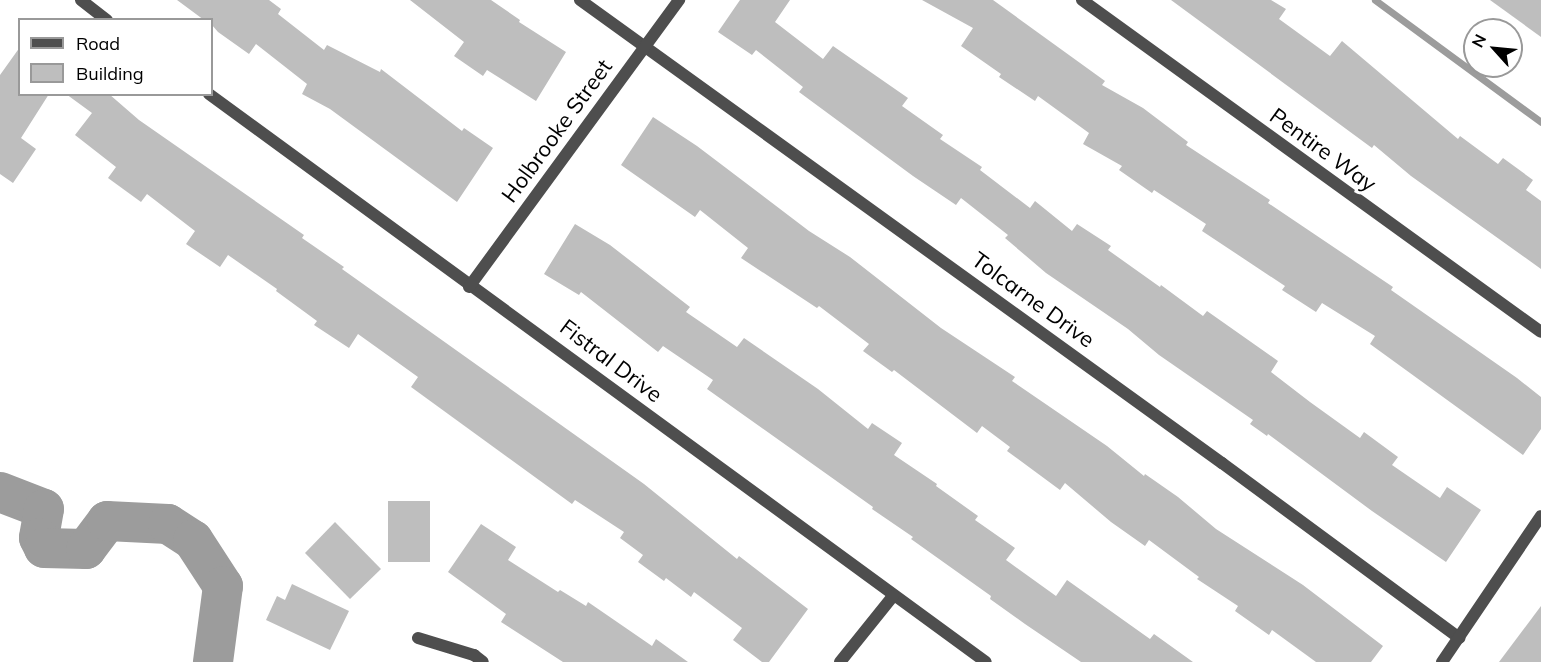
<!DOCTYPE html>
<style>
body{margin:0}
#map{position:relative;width:1541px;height:662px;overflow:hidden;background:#fff;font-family:Mulish,sans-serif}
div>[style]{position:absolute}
.stream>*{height:7px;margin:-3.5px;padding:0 3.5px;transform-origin:3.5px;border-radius:3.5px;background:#9c9c9c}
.river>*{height:40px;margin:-20px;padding:0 20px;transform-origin:20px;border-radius:20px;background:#9c9c9c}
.building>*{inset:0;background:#bebebe}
.minor>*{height:12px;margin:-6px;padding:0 6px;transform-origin:6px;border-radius:6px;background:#4e4e4e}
span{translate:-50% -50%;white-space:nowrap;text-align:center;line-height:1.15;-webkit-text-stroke:6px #fff;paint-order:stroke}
.street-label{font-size:22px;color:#000}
.legend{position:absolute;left:18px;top:18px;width:195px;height:78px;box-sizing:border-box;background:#fff;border:2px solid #999;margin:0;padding:8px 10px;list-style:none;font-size:18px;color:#000}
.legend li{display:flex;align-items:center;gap:12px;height:30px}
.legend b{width:30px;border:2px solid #999}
.north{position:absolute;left:1463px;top:18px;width:60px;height:60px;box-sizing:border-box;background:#fff;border:2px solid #999;border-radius:50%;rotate:297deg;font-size:16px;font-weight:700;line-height:24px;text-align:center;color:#000}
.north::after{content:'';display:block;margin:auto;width:21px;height:27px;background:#000;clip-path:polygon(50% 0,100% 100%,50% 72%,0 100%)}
</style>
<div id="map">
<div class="stream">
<div style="left:1375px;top:0;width:206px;rotate:36.3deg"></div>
</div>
<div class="river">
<div style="left:0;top:492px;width:47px;rotate:21.1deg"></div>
<div style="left:44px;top:509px;width:29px;rotate:100deg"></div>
<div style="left:39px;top:538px;width:11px;rotate:63deg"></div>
<div style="left:44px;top:548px;width:42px;rotate:1.4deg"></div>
<div style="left:86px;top:549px;width:35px;rotate:-53deg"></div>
<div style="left:107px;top:521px;width:61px;rotate:2.8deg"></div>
<div style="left:168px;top:524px;width:30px;rotate:33deg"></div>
<div style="left:193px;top:540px;width:55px;rotate:56.9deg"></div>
<div style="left:223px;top:586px;width:77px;rotate:97.5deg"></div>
</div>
<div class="building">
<div style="clip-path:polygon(177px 0,269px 0,281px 9px,278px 14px,324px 50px,327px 45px,380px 72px,381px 69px,462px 131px,464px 128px,493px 148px,457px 202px,330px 109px,302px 94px,307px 84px,256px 44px,249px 54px,218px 32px,212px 25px,212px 20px,204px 20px)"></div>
<div style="clip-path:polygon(410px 0,491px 0,520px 20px,519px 22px,566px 52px,536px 101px,487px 70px,483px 76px,454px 56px,464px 42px)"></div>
<div style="clip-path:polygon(740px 0,790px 0,775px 22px,823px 59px,833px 46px,908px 98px,902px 106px,943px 135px,940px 139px,982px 167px,980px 170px,1030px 208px,1035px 201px,1072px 231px,1077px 224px,1111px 246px,1108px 250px,1160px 287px,1161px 285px,1203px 316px,1207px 311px,1278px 361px,1271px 372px,1310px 402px,1360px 438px,1364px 432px,1398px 457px,1392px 465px,1440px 498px,1447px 487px,1481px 510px,1446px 562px,1372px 511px,1268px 434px,1267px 436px,1250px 424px,1253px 420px,1159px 355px,1128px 329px,1046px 273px,1005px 238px,1008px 235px,961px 198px,956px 205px,913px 176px,799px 92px,803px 87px,756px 50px,752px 55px,718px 32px)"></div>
<div style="clip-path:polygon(922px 0,993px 0,1105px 81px,1102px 85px,1143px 108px,1188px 142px,1186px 145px,1270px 200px,1268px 203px,1393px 287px,1391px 290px,1517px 378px,1541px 397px,1541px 429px,1523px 455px,1370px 344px,1375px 336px,1322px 303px,1316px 312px,1282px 290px,1285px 286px,1202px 231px,1206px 224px,1154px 190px,1152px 193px,1119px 170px,1122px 166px,1083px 144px,1089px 133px,1038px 96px,1035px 101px,999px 77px,1001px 74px,961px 46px,973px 28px)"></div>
<div style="clip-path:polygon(1171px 0,1271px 0,1286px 9px,1279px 19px,1330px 56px,1342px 41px,1458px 139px,1460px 136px,1498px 164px,1503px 158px,1533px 180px,1526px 190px,1541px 201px,1541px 269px,1411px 176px,1374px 145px,1372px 148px)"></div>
<div style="clip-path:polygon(1490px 0,1541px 0,1541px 37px)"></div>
<div style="clip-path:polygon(20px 47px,20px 94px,49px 94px,21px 138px,36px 149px,13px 183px,0 174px,0 75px)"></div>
<div style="clip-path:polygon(66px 94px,109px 94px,139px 120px,304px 235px,302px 238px,344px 267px,342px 269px,644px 484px,737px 559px,739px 556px,808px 609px,769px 662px,762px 662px,733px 640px,742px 628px,694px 592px,691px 597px,666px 578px,664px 581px,638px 562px,643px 555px,620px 538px,624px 532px,575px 500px,572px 504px,411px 387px,418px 377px,358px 334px,349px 348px,314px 325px,317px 321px,276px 291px,277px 289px,228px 255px,220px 267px,186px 244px,195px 231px,147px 194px,141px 202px,108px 178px,116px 167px,75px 135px,92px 113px)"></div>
<div style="clip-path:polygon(653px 117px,697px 146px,809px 231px,850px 257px,941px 328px,1015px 377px,1012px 381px,1107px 446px,1144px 476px,1145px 474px,1178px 497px,1216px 529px,1303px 585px,1383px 646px,1371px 662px,1316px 662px,1272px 630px,1269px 635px,1235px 611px,1238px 606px,1197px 579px,1199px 577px,1149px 540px,1145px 546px,1111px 522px,1065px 483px,1060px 490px,1007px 451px,1010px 447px,982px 426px,977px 433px,894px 370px,892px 372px,863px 351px,869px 344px,819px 306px,817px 308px,741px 258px,748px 248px,700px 210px,695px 217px,621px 165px)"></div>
<div style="clip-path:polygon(575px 224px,610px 245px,690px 307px,686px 312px,737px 347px,744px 338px,818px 389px,868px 429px,872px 423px,902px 443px,894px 455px,937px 484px,936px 486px,978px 516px,975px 520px,1015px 548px,1006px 560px,1056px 596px,1067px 580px,1150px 639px,1154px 634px,1193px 662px,1081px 662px,1025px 624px,990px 599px,991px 596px,911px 539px,913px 537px,872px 509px,873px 507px,707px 389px,713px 380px,663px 346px,658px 352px,581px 292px,579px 295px,544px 274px)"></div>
<div style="clip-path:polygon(388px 501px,430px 501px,430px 562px,388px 562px)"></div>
<div style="clip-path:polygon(335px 522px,381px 569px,350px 599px,305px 553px)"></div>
<div style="clip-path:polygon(481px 524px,516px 547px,508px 560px,558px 592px,560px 590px,586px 606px,588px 602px,652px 646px,656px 639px,688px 662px,563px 662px,501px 622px,506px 614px,448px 572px)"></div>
<div style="clip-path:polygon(292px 584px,349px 611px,330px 650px,266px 620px,277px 596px,285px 600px)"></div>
<div style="clip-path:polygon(1541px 606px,1541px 662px,1499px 662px)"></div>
</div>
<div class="minor">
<div style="left:81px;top:0;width:33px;rotate:38deg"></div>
<div style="left:580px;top:0;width:792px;rotate:35.8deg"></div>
<div style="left:1222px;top:463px;width:295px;rotate:36.4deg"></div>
<div style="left:1082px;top:0;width:566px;rotate:35.88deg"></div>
<div style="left:209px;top:94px;width:962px;rotate:36.17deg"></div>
<div style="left:469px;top:287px;width:356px;rotate:-53.8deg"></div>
<div style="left:418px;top:638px;width:59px;rotate:16.9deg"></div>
<div style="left:474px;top:655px;width:11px;rotate:38deg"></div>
<div style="left:840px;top:662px;width:85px;rotate:-51.2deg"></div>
<div style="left:1442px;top:662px;width:176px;rotate:-55.9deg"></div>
</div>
<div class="street-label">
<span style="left:557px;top:131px;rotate:-54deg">Holbrooke Street</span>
<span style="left:1323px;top:150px;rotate:36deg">Pentire Way</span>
<span style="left:1033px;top:300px;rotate:36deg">Tolcarne Drive</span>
<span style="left:611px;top:361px;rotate:37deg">Fistral Drive</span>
</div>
<ul class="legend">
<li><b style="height:8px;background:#4e4e4e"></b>Road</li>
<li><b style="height:16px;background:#bebebe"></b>Building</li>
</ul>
<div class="north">N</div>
</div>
